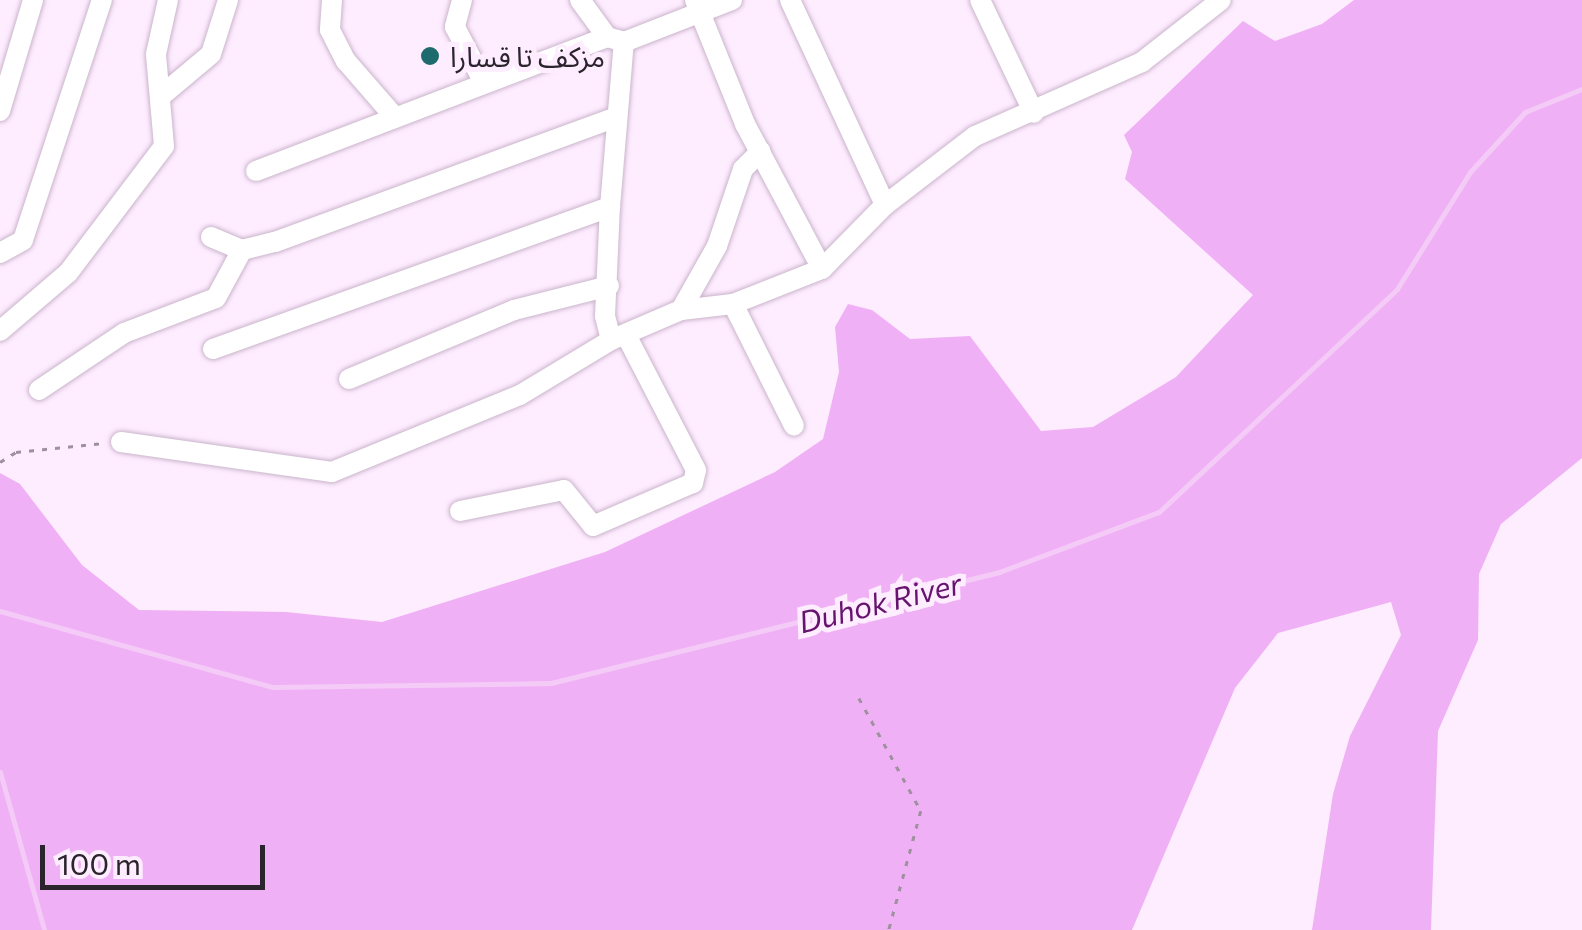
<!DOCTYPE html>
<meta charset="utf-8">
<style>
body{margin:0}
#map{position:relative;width:1582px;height:930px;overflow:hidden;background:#feecff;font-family:Commissioner,"Noto Sans Arabic",sans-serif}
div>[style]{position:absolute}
.green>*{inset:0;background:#f0b0f5}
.stream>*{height:5px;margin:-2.5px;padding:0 2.5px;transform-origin:2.5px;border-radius:2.5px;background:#f4caf7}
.path>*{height:2.5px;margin-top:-1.25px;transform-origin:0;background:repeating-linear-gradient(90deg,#9e909f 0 5px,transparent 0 13px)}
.roads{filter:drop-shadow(0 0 2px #cab5cb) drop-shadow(0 0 2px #cab5cb)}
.minor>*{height:20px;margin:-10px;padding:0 10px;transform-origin:10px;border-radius:10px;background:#fff}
.dots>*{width:28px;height:28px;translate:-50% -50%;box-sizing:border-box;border:5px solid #feecff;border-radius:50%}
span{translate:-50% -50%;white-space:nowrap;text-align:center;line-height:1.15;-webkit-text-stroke:10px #feecff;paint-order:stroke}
.poi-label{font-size:28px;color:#2c242d}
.left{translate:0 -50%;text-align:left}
.water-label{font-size:30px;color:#65136d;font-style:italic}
.scale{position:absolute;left:40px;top:845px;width:225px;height:45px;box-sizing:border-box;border:5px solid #2c242d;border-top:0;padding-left:12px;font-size:30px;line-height:35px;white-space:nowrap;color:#2c242d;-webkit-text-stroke:8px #feecff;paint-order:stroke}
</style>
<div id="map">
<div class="green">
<div style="clip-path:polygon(1354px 0,1582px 0,1582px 458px,1501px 524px,1479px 574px,1478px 640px,1438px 731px,1431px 930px,1312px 930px,1333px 794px,1350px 736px,1401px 635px,1391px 602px,1278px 633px,1235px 688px,1132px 930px,0 930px,0 473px,20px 484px,82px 565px,139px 610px,286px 612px,382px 622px,605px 552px,775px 472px,823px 439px,839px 372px,835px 327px,848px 304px,872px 310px,910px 339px,970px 336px,1041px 431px,1093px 427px,1176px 377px,1253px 295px,1125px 179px,1132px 152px,1124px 135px,1243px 21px,1275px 41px,1322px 24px)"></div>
</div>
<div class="stream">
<div style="left:0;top:611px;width:283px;rotate:15.6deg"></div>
<div style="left:273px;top:687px;width:278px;rotate:-0.8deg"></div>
<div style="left:551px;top:683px;width:462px;rotate:-13.9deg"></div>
<div style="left:999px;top:572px;width:171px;rotate:-20.6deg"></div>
<div style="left:1159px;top:512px;width:326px;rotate:-43.1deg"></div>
<div style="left:1397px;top:289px;width:138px;rotate:-58deg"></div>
<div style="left:1470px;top:172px;width:81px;rotate:-47.5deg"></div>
<div style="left:1525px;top:112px;width:61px;rotate:-22deg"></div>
<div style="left:0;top:772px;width:164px;rotate:74.4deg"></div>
</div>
<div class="path">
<div style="left:0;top:462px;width:19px;rotate:-32deg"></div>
<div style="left:16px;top:452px;width:88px;rotate:-5.8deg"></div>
<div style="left:859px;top:698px;width:129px;rotate:61.2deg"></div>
<div style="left:921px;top:811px;width:123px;rotate:105.1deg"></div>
</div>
<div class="roads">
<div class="minor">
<div style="left:332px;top:0;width:30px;rotate:94deg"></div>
<div style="left:330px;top:30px;width:35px;rotate:63deg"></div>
<div style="left:346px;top:61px;width:70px;rotate:49deg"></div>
<div style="left:462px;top:0;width:28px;rotate:105deg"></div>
<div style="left:455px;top:27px;width:63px;rotate:62.6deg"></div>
<div style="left:580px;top:0;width:46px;rotate:53.9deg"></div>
<div style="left:607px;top:37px;width:18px;rotate:16deg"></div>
<div style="left:624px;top:42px;width:116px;rotate:-21.3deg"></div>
<div style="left:695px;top:0;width:134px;rotate:68deg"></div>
<div style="left:745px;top:124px;width:164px;rotate:62deg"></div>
<div style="left:790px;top:0;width:226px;rotate:65.1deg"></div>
<div style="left:980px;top:0;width:125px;rotate:64.5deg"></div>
<div style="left:161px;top:96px;width:65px;rotate:-40deg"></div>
<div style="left:211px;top:54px;width:57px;rotate:-72.5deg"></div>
<div style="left:0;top:111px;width:116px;rotate:-73.4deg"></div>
<div style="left:256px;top:171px;width:376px;rotate:-20.9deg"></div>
<div style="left:211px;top:237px;width:34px;rotate:23deg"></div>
<div style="left:242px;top:250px;width:34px;rotate:-14deg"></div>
<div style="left:275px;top:242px;width:364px;rotate:-20.1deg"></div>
<div style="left:0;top:253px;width:26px;rotate:-29deg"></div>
<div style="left:23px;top:240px;width:253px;rotate:-71.8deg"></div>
<div style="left:733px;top:304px;width:136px;rotate:63.4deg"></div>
<div style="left:681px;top:310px;width:73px;rotate:-60.6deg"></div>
<div style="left:717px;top:246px;width:81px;rotate:-71.3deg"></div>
<div style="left:743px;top:169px;width:25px;rotate:-45deg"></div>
<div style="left:0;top:331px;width:89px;rotate:-40.5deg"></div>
<div style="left:68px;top:273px;width:159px;rotate:-52.9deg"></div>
<div style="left:164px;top:146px;width:92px;rotate:-95deg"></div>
<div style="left:156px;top:54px;width:55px;rotate:-77.5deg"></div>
<div style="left:611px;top:340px;width:25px;rotate:-104deg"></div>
<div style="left:605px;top:316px;width:109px;rotate:-87.4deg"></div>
<div style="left:610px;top:207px;width:166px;rotate:-85.2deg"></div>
<div style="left:213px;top:349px;width:422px;rotate:-19.7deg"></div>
<div style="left:349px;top:379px;width:179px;rotate:-22.7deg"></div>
<div style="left:514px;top:310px;width:98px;rotate:-14.2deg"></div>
<div style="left:39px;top:390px;width:102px;rotate:-33.8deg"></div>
<div style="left:124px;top:333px;width:98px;rotate:-20.8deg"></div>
<div style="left:216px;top:298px;width:55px;rotate:-61.6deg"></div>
<div style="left:121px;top:442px;width:213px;rotate:8.1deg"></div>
<div style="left:332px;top:472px;width:203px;rotate:-22.3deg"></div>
<div style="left:520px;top:395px;width:106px;rotate:-31.1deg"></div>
<div style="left:611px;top:340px;width:76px;rotate:-23.2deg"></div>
<div style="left:681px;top:310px;width:52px;rotate:-6.6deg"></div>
<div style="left:733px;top:304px;width:96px;rotate:-21.5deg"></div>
<div style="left:822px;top:269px;width:90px;rotate:-45.5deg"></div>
<div style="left:885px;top:205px;width:113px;rotate:-37.5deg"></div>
<div style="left:975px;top:136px;width:183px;rotate:-23.9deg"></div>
<div style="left:1142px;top:62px;width:100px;rotate:-38.1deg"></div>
<div style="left:460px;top:511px;width:106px;rotate:-11.4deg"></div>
<div style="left:564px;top:490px;width:46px;rotate:51.1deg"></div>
<div style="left:593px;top:526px;width:109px;rotate:-23.3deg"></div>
<div style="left:693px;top:483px;width:13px;rotate:-77deg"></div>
<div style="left:696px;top:470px;width:152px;rotate:-117.4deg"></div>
</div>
</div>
<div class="dots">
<div style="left:430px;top:56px;background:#1e6a6c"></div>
</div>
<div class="poi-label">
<span class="left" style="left:450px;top:56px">مزكف تا قسارا</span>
</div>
<div class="water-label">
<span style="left:880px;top:602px;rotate:-14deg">Duhok River</span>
</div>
<div class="scale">100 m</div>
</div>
